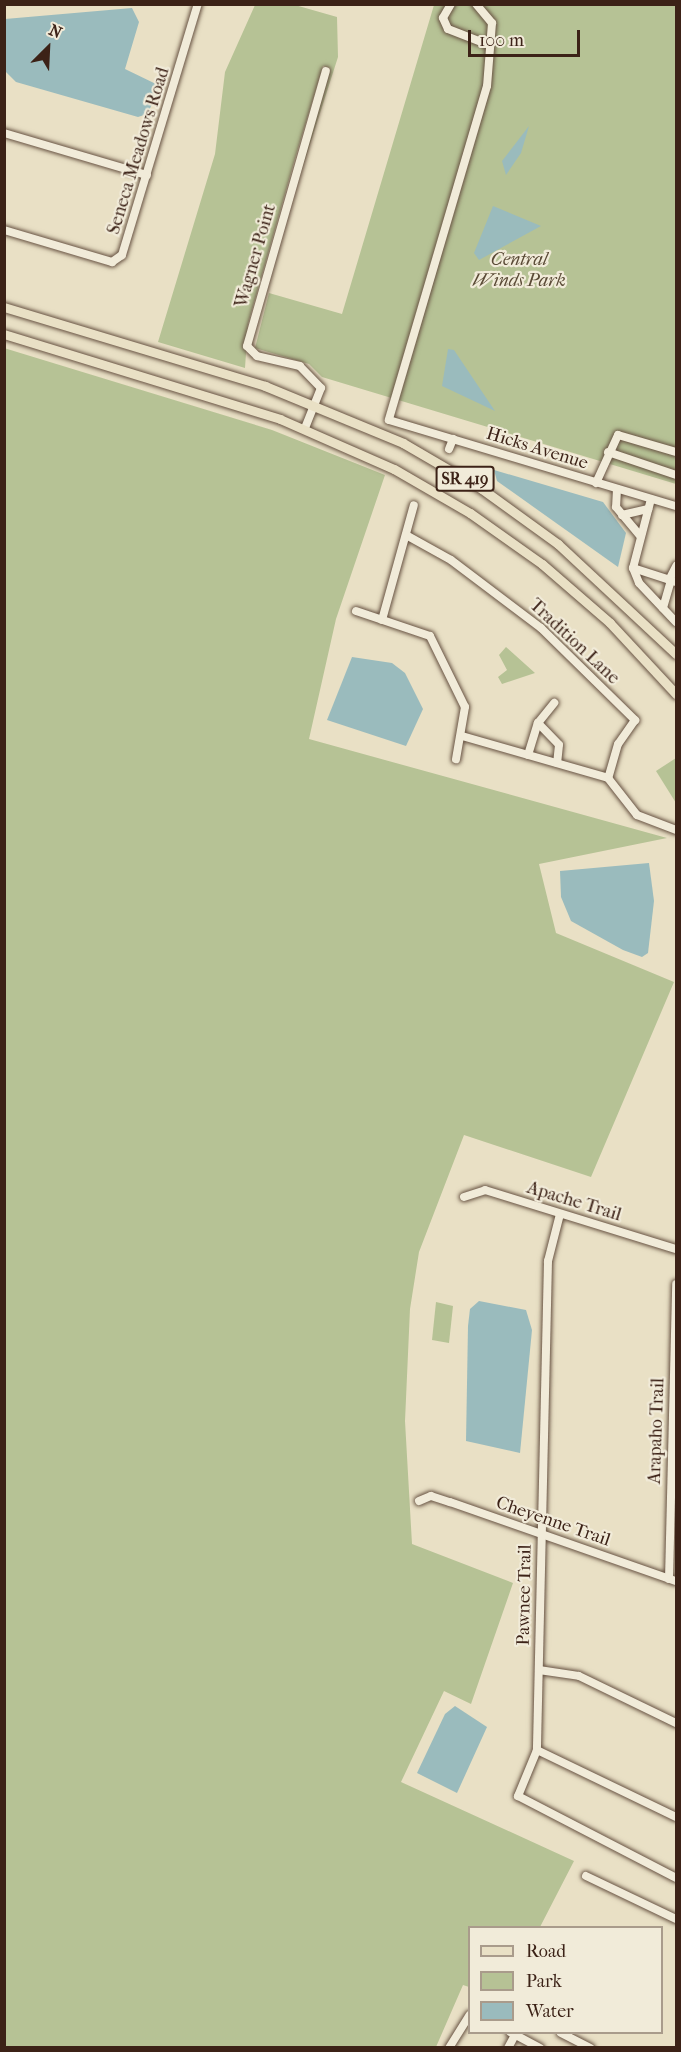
<!DOCTYPE html>
<style>
body{margin:0}
#map{position:relative;width:681px;height:2052px;overflow:hidden;background:#e9e0c5;font-family:"IM FELL French Canon",serif}
div>[style]{position:absolute}
.green>*{inset:0;background:#b6c295}
.water>*{inset:0;background:#9abbbd}
.roads{filter:drop-shadow(0 0 2px #675242) drop-shadow(0 0 2px #675242)}
.minor>*{height:8px;margin:-4px;padding:0 4px;transform-origin:4px;border-radius:4px;background:#f1ebd9}
.major>*{height:9px;margin:-4.5px;padding:0 4.5px;transform-origin:4.5px;border-radius:4.5px;background:#e9e0c5}
span{translate:-50% -50%;white-space:nowrap;text-align:center;line-height:1.15;-webkit-text-stroke:4.5px #f1ebd9;paint-order:stroke}
.shield-label span{padding:2px 4px;background:#f1ebd9;border:2px solid;border-radius:4px;-webkit-text-stroke-width:0}
.shield-label{font-size:16px;color:#3c2217;font-weight:700}
.street-label{font-size:18px;color:#3c2217}
.park-label{font-size:18px;color:#5a4a36;font-style:italic}
.frame{position:absolute;inset:0;border:6px solid #3c2217;pointer-events:none}
.legend{position:absolute;left:468px;top:1926px;width:195px;height:108px;box-sizing:border-box;background:#f1ebd9;border:2px solid #a99b8b;margin:0;padding:8px 10px;list-style:none;font-size:18px;color:#3c2217}
.legend li{display:flex;align-items:center;gap:12px;height:30px}
.legend b{width:30px;border:2px solid #a99b8b}
.north{position:absolute;left:18px;top:18px;width:60px;height:60px;-webkit-text-stroke:4px #f1ebd9;paint-order:stroke;rotate:24deg;font-size:16px;font-weight:700;line-height:24px;text-align:center;color:#3c2217}
.north::after{content:'';display:block;margin:auto;width:21px;height:27px;background:#3c2217;clip-path:polygon(50% 0,100% 100%,50% 72%,0 100%)}
.scale{position:absolute;left:468px;top:30px;width:112px;height:27px;box-sizing:border-box;border:3px solid #3c2217;border-top:0;padding-left:8px;font-size:18px;line-height:21px;white-space:nowrap;color:#3c2217;-webkit-text-stroke:4px #f1ebd9;paint-order:stroke}
</style>
<div id="map">
<div class="green">
<div style="clip-path:polygon(255px 5px,295px 5px,337px 17px,338px 57px,288px 213px,330px 68px,323px 66px,296px 155px,248px 324px,245px 368px,158px 342px,215px 154px,225px 72px)"></div>
<div style="clip-path:polygon(434px 5px,676px 5px,676px 484px,322px 377px,309px 364px,255px 348px,269px 293px,342px 314px)"></div>
<div style="clip-path:polygon(4px 348px,272px 430px,385px 475px,336px 619px,309px 739px,667px 838px,539px 864px,556px 933px,674px 982px,591px 1177px,464px 1135px,419px 1252px,410px 1309px,405px 1421px,412px 1544px,513px 1583px,471px 1704px,444px 1691px,401px 1782px,574px 1861px,540px 1927px,470px 1928px,469px 1987px,463px 1985px,436px 2047px,5px 2047px)"></div>
<div style="clip-path:polygon(506px 647px,535px 673px,502px 684px,498px 677px,507px 670px,499px 655px)"></div>
<div style="clip-path:polygon(676px 758px,676px 803px,656px 771px)"></div>
<div style="clip-path:polygon(436px 1302px,453px 1306px,449px 1343px,432px 1340px)"></div>
</div>
<div class="water">
<div style="clip-path:polygon(132px 8px,139px 22px,125px 69px,156px 84px,158px 93px,147px 114px,138px 117px,16px 82px,5px 71px,5px 19px)"></div>
<div style="clip-path:polygon(529px 126px,521px 153px,506px 175px,502px 161px)"></div>
<div style="clip-path:polygon(493px 206px,541px 226px,479px 260px,474px 253px)"></div>
<div style="clip-path:polygon(448px 349px,454px 350px,495px 411px,442px 386px)"></div>
<div style="clip-path:polygon(494px 470px,603px 502px,626px 533px,618px 567px,497px 481px)"></div>
<div style="clip-path:polygon(352px 657px,392px 663px,405px 673px,423px 709px,406px 746px,327px 720px)"></div>
<div style="clip-path:polygon(649px 863px,654px 901px,648px 953px,642px 957px,623px 950px,571px 921px,561px 897px,560px 871px)"></div>
<div style="clip-path:polygon(479px 1301px,526px 1310px,532px 1330px,520px 1453px,466px 1441px,468px 1326px,470px 1309px)"></div>
<div style="clip-path:polygon(455px 1706px,487px 1727px,457px 1793px,417px 1773px,445px 1714px)"></div>
</div>
<div class="roads">
<div class="minor">
<div style="left:451px;top:4px;width:16px;rotate:120deg"></div>
<div style="left:443px;top:18px;width:12px;rotate:66deg"></div>
<div style="left:448px;top:29px;width:44px;rotate:21.3deg"></div>
<div style="left:476px;top:4px;width:25px;rotate:50deg"></div>
<div style="left:492px;top:23px;width:63px;rotate:94.5deg"></div>
<div style="left:487px;top:86px;width:348px;rotate:106.4deg"></div>
<div style="left:389px;top:420px;width:300px;rotate:16.7deg"></div>
<div style="left:4px;top:133px;width:149px;rotate:16.4deg"></div>
<div style="left:4px;top:230px;width:113px;rotate:16.5deg"></div>
<div style="left:112px;top:262px;width:12px;rotate:-35deg"></div>
<div style="left:122px;top:255px;width:262px;rotate:-73.2deg"></div>
<div style="left:305px;top:428px;width:43px;rotate:-68.2deg"></div>
<div style="left:321px;top:388px;width:30px;rotate:-134deg"></div>
<div style="left:300px;top:366px;width:44px;rotate:-166.9deg"></div>
<div style="left:257px;top:356px;width:14px;rotate:-135deg"></div>
<div style="left:247px;top:346px;width:286px;rotate:-74deg"></div>
<div style="left:449px;top:449px;width:11px;rotate:-68deg"></div>
<div style="left:608px;top:452px;width:72px;rotate:18.7deg"></div>
<div style="left:596px;top:483px;width:53px;rotate:-65.4deg"></div>
<div style="left:618px;top:435px;width:60px;rotate:16.3deg"></div>
<div style="left:617px;top:489px;width:18px;rotate:93deg"></div>
<div style="left:616px;top:507px;width:38px;rotate:50deg"></div>
<div style="left:651px;top:499px;width:71px;rotate:104.6deg"></div>
<div style="left:633px;top:568px;width:16px;rotate:68deg"></div>
<div style="left:639px;top:583px;width:54px;rotate:46.5deg"></div>
<div style="left:622px;top:515px;width:27px;rotate:-13deg"></div>
<div style="left:406px;top:535px;width:51px;rotate:29.1deg"></div>
<div style="left:451px;top:560px;width:113px;rotate:37.1deg"></div>
<div style="left:541px;top:628px;width:132px;rotate:44.4deg"></div>
<div style="left:635px;top:720px;width:29px;rotate:125deg"></div>
<div style="left:618px;top:744px;width:35px;rotate:106deg"></div>
<div style="left:633px;top:568px;width:45px;rotate:18deg"></div>
<div style="left:669px;top:580px;width:16px;rotate:-63deg"></div>
<div style="left:663px;top:608px;width:29px;rotate:-74deg"></div>
<div style="left:356px;top:611px;width:78px;rotate:18.7deg"></div>
<div style="left:430px;top:636px;width:79px;rotate:63.8deg"></div>
<div style="left:465px;top:707px;width:53px;rotate:99.8deg"></div>
<div style="left:382px;top:620px;width:119px;rotate:-74.5deg"></div>
<div style="left:538px;top:723px;width:30px;rotate:46deg"></div>
<div style="left:559px;top:745px;width:18px;rotate:96deg"></div>
<div style="left:462px;top:736px;width:152px;rotate:16deg"></div>
<div style="left:608px;top:778px;width:47px;rotate:51.9deg"></div>
<div style="left:637px;top:815px;width:42px;rotate:21deg"></div>
<div style="left:528px;top:755px;width:34px;rotate:-73deg"></div>
<div style="left:538px;top:723px;width:26px;rotate:-51deg"></div>
<div style="left:464px;top:1197px;width:22px;rotate:-18deg"></div>
<div style="left:485px;top:1190px;width:200px;rotate:17.2deg"></div>
<div style="left:560px;top:1214px;width:49px;rotate:104.3deg"></div>
<div style="left:548px;top:1261px;width:489px;rotate:91.3deg"></div>
<div style="left:537px;top:1750px;width:50px;rotate:112.4deg"></div>
<div style="left:518px;top:1796px;width:178px;rotate:27.4deg"></div>
<div style="left:419px;top:1501px;width:13px;rotate:-23deg"></div>
<div style="left:431px;top:1496px;width:20px;rotate:18deg"></div>
<div style="left:450px;top:1502px;width:239px;rotate:19.3deg"></div>
<div style="left:669px;top:1579px;width:295px;rotate:-88.6deg"></div>
<div style="left:539px;top:1670px;width:40px;rotate:8.5deg"></div>
<div style="left:579px;top:1676px;width:108px;rotate:25.9deg"></div>
<div style="left:537px;top:1750px;width:154px;rotate:25.7deg"></div>
<div style="left:586px;top:1876px;width:100px;rotate:25.5deg"></div>
<div style="left:510px;top:2032px;width:34px;rotate:28deg"></div>
<div style="left:561px;top:2033px;width:33px;rotate:27deg"></div>
<div style="left:449px;top:2048px;width:39px;rotate:-58deg"></div>
<div style="left:508px;top:2048px;width:15px;rotate:-62deg"></div>
</div>
<div class="major">
<div style="left:4px;top:307px;width:273px;rotate:16.8deg"></div>
<div style="left:265px;top:386px;width:149px;rotate:22.4deg"></div>
<div style="left:403px;top:443px;width:91px;rotate:30.2deg"></div>
<div style="left:482px;top:489px;width:94px;rotate:35.9deg"></div>
<div style="left:558px;top:544px;width:161px;rotate:43deg"></div>
<div style="left:4px;top:334px;width:289px;rotate:17.1deg"></div>
<div style="left:280px;top:419px;width:124px;rotate:23.7deg"></div>
<div style="left:394px;top:469px;width:88px;rotate:30.1deg"></div>
<div style="left:470px;top:513px;width:88px;rotate:35.3deg"></div>
<div style="left:542px;top:564px;width:90px;rotate:40.9deg"></div>
<div style="left:610px;top:623px;width:97px;rotate:47.1deg"></div>
</div>
</div>
<div class="shield-label">
<span style="left:465px;top:479px">SR 419</span>
</div>
<div class="street-label">
<span style="left:139px;top:151px;rotate:-73deg">Seneca Meadows Road</span>
<span style="left:256px;top:256px;rotate:-74deg">Wagner Point</span>
<span style="left:537px;top:449px;rotate:17deg">Hicks Avenue</span>
<span style="left:574px;top:642px;rotate:43deg">Tradition Lane</span>
<span style="left:574px;top:1202px;rotate:17deg">Apache Trail</span>
<span style="left:657px;top:1431px;rotate:-88deg">Arapaho Trail</span>
<span style="left:553px;top:1522px;rotate:19deg">Cheyenne Trail</span>
<span style="left:525px;top:1595px;rotate:-89deg">Pawnee Trail</span>
</div>
<div class="park-label">
<span style="left:519px;top:271px">Central<br>Winds Park</span>
</div>
<div class="frame"></div>
<ul class="legend">
<li><b style="height:8px;background:#e9e0c5"></b>Road</li>
<li><b style="height:16px;background:#b6c295"></b>Park</li>
<li><b style="height:16px;background:#9abbbd"></b>Water</li>
</ul>
<div class="north">N</div>
<div class="scale">100 m</div>
</div>
